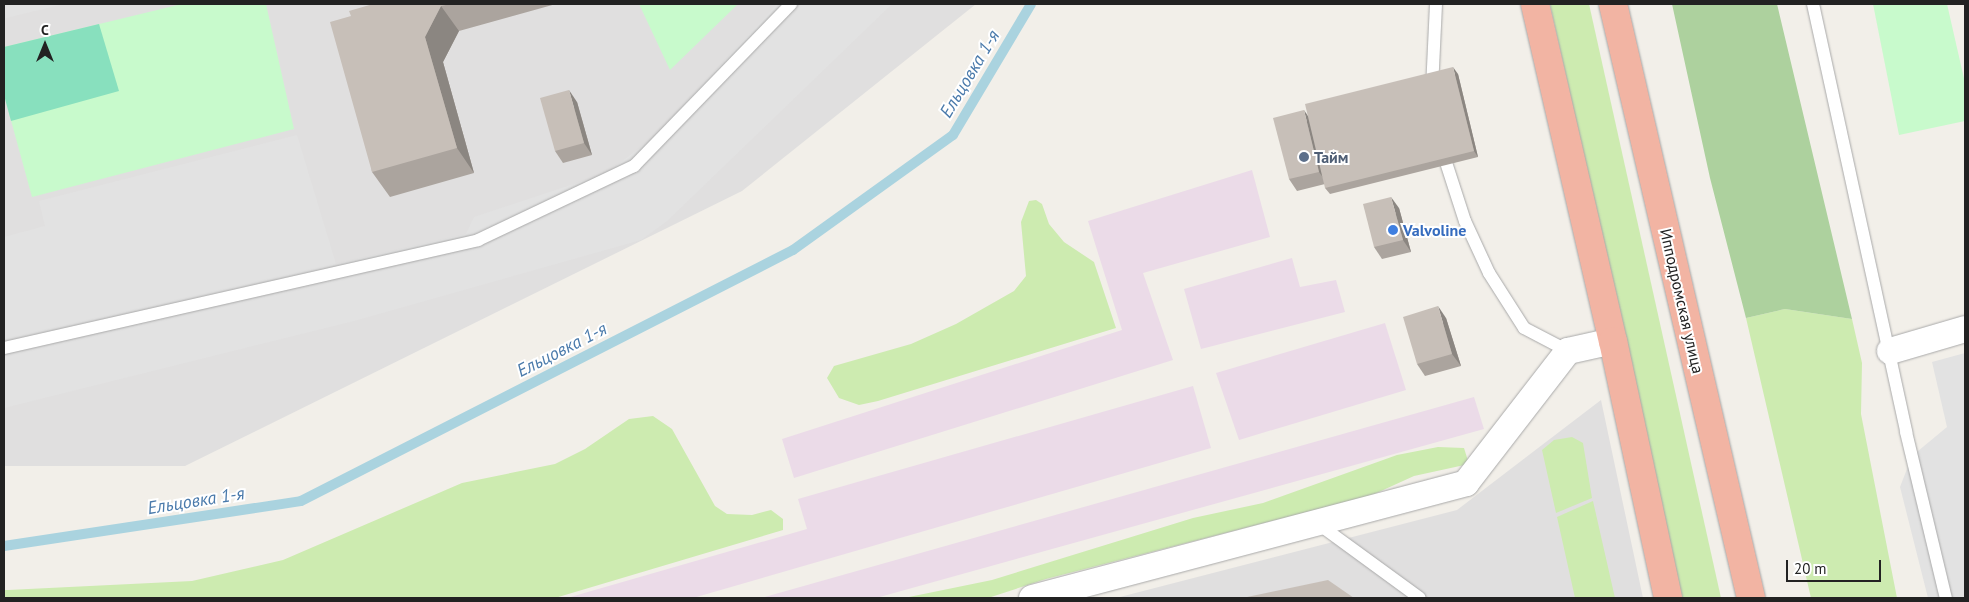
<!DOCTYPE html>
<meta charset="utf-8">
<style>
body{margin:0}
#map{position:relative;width:1969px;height:602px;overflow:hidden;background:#f2efe9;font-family:"PT Sans",sans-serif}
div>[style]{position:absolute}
.residential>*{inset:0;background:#e0dfdf}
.industrial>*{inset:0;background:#ebdbe8}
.grass>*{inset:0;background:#cdebb0}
.forest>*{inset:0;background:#add19e}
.park>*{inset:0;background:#c8facc}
.pitch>*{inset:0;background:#88e0be}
.parking>*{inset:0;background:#e2e2e2}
.stream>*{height:10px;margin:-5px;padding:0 5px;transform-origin:5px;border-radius:5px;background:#aad3df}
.roads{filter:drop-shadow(0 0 1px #a9a9a9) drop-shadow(0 0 1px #a9a9a9)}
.service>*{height:12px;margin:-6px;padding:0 6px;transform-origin:6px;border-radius:6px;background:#fff}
.minor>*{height:26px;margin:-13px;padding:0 13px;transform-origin:13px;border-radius:13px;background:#fff}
.trunk>*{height:28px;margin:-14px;padding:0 14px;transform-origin:14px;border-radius:14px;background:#f2b4a3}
.wall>*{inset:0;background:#aba49e}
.shaded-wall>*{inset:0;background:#8b8681}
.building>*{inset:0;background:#c7bfb8}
.dots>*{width:14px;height:14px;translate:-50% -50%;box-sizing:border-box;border:2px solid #fff;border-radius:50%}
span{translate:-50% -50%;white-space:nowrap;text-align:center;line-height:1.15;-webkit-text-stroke:4px #fff;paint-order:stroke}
.service-label{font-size:16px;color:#4e5e75;font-weight:700}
.left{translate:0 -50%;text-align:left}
.shop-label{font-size:16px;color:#366cbe;font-weight:700}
.street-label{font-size:16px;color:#222}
.water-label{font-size:18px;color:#4a7aab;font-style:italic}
.frame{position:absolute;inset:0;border:5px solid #222;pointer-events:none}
.north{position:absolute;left:20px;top:20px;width:50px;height:50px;-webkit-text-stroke:4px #fff;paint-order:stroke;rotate:0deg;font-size:14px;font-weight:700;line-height:20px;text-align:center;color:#222}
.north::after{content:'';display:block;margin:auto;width:18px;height:22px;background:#222;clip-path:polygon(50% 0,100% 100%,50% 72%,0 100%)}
.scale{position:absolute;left:1786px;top:560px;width:95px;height:22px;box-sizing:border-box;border:2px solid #222;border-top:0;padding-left:6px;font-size:15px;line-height:18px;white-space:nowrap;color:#222;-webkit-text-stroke:4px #fff;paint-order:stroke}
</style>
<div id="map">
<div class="residential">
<div style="clip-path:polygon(4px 4px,976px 4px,742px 191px,185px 466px,4px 466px)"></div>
<div style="clip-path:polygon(1601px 400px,1643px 598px,1116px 598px,1457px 510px)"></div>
</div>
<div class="industrial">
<div style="clip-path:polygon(1252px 170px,1270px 237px,1143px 273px,1173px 360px,794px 478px,782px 439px,1122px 330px,1088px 221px)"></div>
<div style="clip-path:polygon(1292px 258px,1300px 287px,1336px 280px,1345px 312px,1201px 349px,1184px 289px)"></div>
<div style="clip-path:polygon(1385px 323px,1406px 390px,1239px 440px,1216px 373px)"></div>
<div style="clip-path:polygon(1193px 386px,1211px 448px,693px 598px,567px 598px,807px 529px,798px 499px)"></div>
<div style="clip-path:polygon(1474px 397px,1484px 429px,876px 598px,761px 598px)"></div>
</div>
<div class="grass">
<div style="clip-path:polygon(1550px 4px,1589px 4px,1721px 598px,1682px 598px)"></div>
<div style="clip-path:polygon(1036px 200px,1042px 204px,1049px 224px,1064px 242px,1094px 262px,1116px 328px,878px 401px,859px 405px,839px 398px,827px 378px,834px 366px,911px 344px,956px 324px,1014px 291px,1026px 276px,1021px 222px,1029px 201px)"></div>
<div style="clip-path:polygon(1785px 309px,1852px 319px,1862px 363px,1861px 414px,1897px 598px,1811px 598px,1746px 318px)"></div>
<div style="clip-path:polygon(653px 416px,672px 429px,715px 506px,727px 514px,752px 515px,771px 510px,783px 519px,783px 530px,555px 598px,4px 598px,4px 590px,8px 590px,192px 581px,283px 560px,462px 483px,555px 464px,585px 449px,629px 419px)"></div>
<div style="clip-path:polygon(1572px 437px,1583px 443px,1592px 498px,1556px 513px,1542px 450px,1554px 440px)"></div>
<div style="clip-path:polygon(1438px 447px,1464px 448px,1469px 464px,1414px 476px,1370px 496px,1046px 579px,988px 598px,904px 598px,992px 580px,1193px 518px,1263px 503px,1397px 455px)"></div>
<div style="clip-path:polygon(1593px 501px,1615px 598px,1575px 598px,1557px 517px)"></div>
</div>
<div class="forest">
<div style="clip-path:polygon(1672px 4px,1777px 4px,1852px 319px,1785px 309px,1746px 318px,1710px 178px)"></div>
</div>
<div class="park">
<div style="clip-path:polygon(182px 4px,266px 4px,294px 129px,32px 197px,4px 95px,4px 47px)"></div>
<div style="clip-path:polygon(639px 4px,738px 4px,670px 70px)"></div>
<div style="clip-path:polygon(1873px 4px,1947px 4px,1965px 83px,1965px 121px,1899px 135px)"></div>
</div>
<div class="pitch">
<div style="clip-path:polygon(99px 24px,119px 91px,11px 121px,4px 95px,4px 47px)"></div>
</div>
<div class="parking">
<div style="clip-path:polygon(4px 4px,64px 4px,6px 18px)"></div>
<div style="clip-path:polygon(777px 4px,892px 4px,667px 221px,641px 240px,354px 321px,4px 408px,4px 237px,45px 226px,39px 201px,297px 135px,336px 264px,466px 234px,474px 217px,607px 173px,655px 136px)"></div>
<div style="clip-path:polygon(1965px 353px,1965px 598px,1928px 598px,1900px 487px,1912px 456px,1947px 427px,1932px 362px)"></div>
</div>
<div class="stream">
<div style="left:4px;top:546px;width:300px;rotate:-8.6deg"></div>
<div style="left:301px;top:501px;width:552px;rotate:-27.03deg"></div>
<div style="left:793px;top:250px;width:197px;rotate:-35.7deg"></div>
<div style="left:953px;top:135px;width:152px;rotate:-59.2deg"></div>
</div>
<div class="roads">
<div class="service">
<div style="left:1813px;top:4px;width:438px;rotate:77.7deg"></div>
<div style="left:1906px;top:432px;width:171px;rotate:76.5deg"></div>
<div style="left:1432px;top:89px;width:85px;rotate:-87.3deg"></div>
<div style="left:1442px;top:150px;width:75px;rotate:72.1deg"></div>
<div style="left:1465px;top:221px;width:57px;rotate:65.2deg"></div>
<div style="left:1489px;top:273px;width:65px;rotate:57.5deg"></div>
<div style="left:1524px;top:328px;width:50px;rotate:27.6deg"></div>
<div style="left:4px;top:348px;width:486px;rotate:-12.8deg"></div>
<div style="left:478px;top:240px;width:173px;rotate:-25.4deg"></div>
<div style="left:634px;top:166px;width:226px;rotate:-45.9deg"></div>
<div style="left:1317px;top:523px;width:127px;rotate:36.1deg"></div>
</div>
<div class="minor">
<div style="left:1890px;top:351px;width:78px;rotate:-16.3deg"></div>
<div style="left:1032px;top:598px;width:449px;rotate:-14.8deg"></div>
<div style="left:1466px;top:483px;width:167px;rotate:-52.3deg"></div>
<div style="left:1568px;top:351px;width:46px;rotate:-12.5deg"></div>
</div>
<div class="trunk">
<div style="left:1535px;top:4px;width:346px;rotate:77deg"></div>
<div style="left:1613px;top:341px;width:263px;rotate:77.9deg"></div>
<div style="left:1613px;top:4px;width:610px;rotate:76.92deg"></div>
</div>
</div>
<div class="wall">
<div style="clip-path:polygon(373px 4px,556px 4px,459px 31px,443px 62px,474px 173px,390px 197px,372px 172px,351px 16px)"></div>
<div style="clip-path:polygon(1458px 74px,1478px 157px,1330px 194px,1325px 188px,1325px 184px,1297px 191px,1289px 179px,1308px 116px)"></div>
<div style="clip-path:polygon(577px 102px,592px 155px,563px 163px,555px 151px)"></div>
<div style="clip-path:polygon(1399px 208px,1411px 252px,1382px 259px,1374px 247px)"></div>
<div style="clip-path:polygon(1446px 318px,1461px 366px,1425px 376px,1417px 364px)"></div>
</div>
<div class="shaded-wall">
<div style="clip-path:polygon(441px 6px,459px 31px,443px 62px,474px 173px,457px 148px,425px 37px)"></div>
<div style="clip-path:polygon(1453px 67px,1458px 74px,1478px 157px,1474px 151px)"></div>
<div style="clip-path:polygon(569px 90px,577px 102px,592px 155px,584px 143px)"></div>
<div style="clip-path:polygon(1304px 110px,1312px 122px,1327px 183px,1319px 172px)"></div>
<div style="clip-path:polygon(1391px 197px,1399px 208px,1411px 252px,1403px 240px)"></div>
<div style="clip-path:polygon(1438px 306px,1446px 318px,1461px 366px,1452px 354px)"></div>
</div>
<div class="building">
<div style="clip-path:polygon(373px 4px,451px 4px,441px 6px,425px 37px,457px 148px,372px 172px,330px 22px,351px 16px,349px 11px)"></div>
<div style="clip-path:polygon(1453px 67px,1474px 151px,1325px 188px,1305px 104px)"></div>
<div style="clip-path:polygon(569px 90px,584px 143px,555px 151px,540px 98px)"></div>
<div style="clip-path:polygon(1304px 110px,1319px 172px,1289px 179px,1273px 118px)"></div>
<div style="clip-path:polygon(1391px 197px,1403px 240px,1374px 247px,1363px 204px)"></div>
<div style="clip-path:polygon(1438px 306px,1452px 354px,1417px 364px,1403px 317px)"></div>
<div style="clip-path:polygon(1328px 580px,1354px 598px,1247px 598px,1247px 597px)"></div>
</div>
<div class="dots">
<div style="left:1304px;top:157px;background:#5c6f8a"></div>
<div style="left:1393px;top:230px;background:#3f7fe0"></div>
</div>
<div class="service-label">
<span class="left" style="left:1314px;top:157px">Тайм</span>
</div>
<div class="shop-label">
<span class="left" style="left:1403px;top:230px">Valvoline</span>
</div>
<div class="street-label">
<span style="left:1682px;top:301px;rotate:77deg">Ипподромская улица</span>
</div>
<div class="water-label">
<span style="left:970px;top:74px;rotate:-59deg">Ельцовка 1-я</span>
<span style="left:562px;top:350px;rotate:-27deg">Ельцовка 1-я</span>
<span style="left:196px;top:501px;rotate:-9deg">Ельцовка 1-я</span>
</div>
<div class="frame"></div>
<div class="north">С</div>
<div class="scale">20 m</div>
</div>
